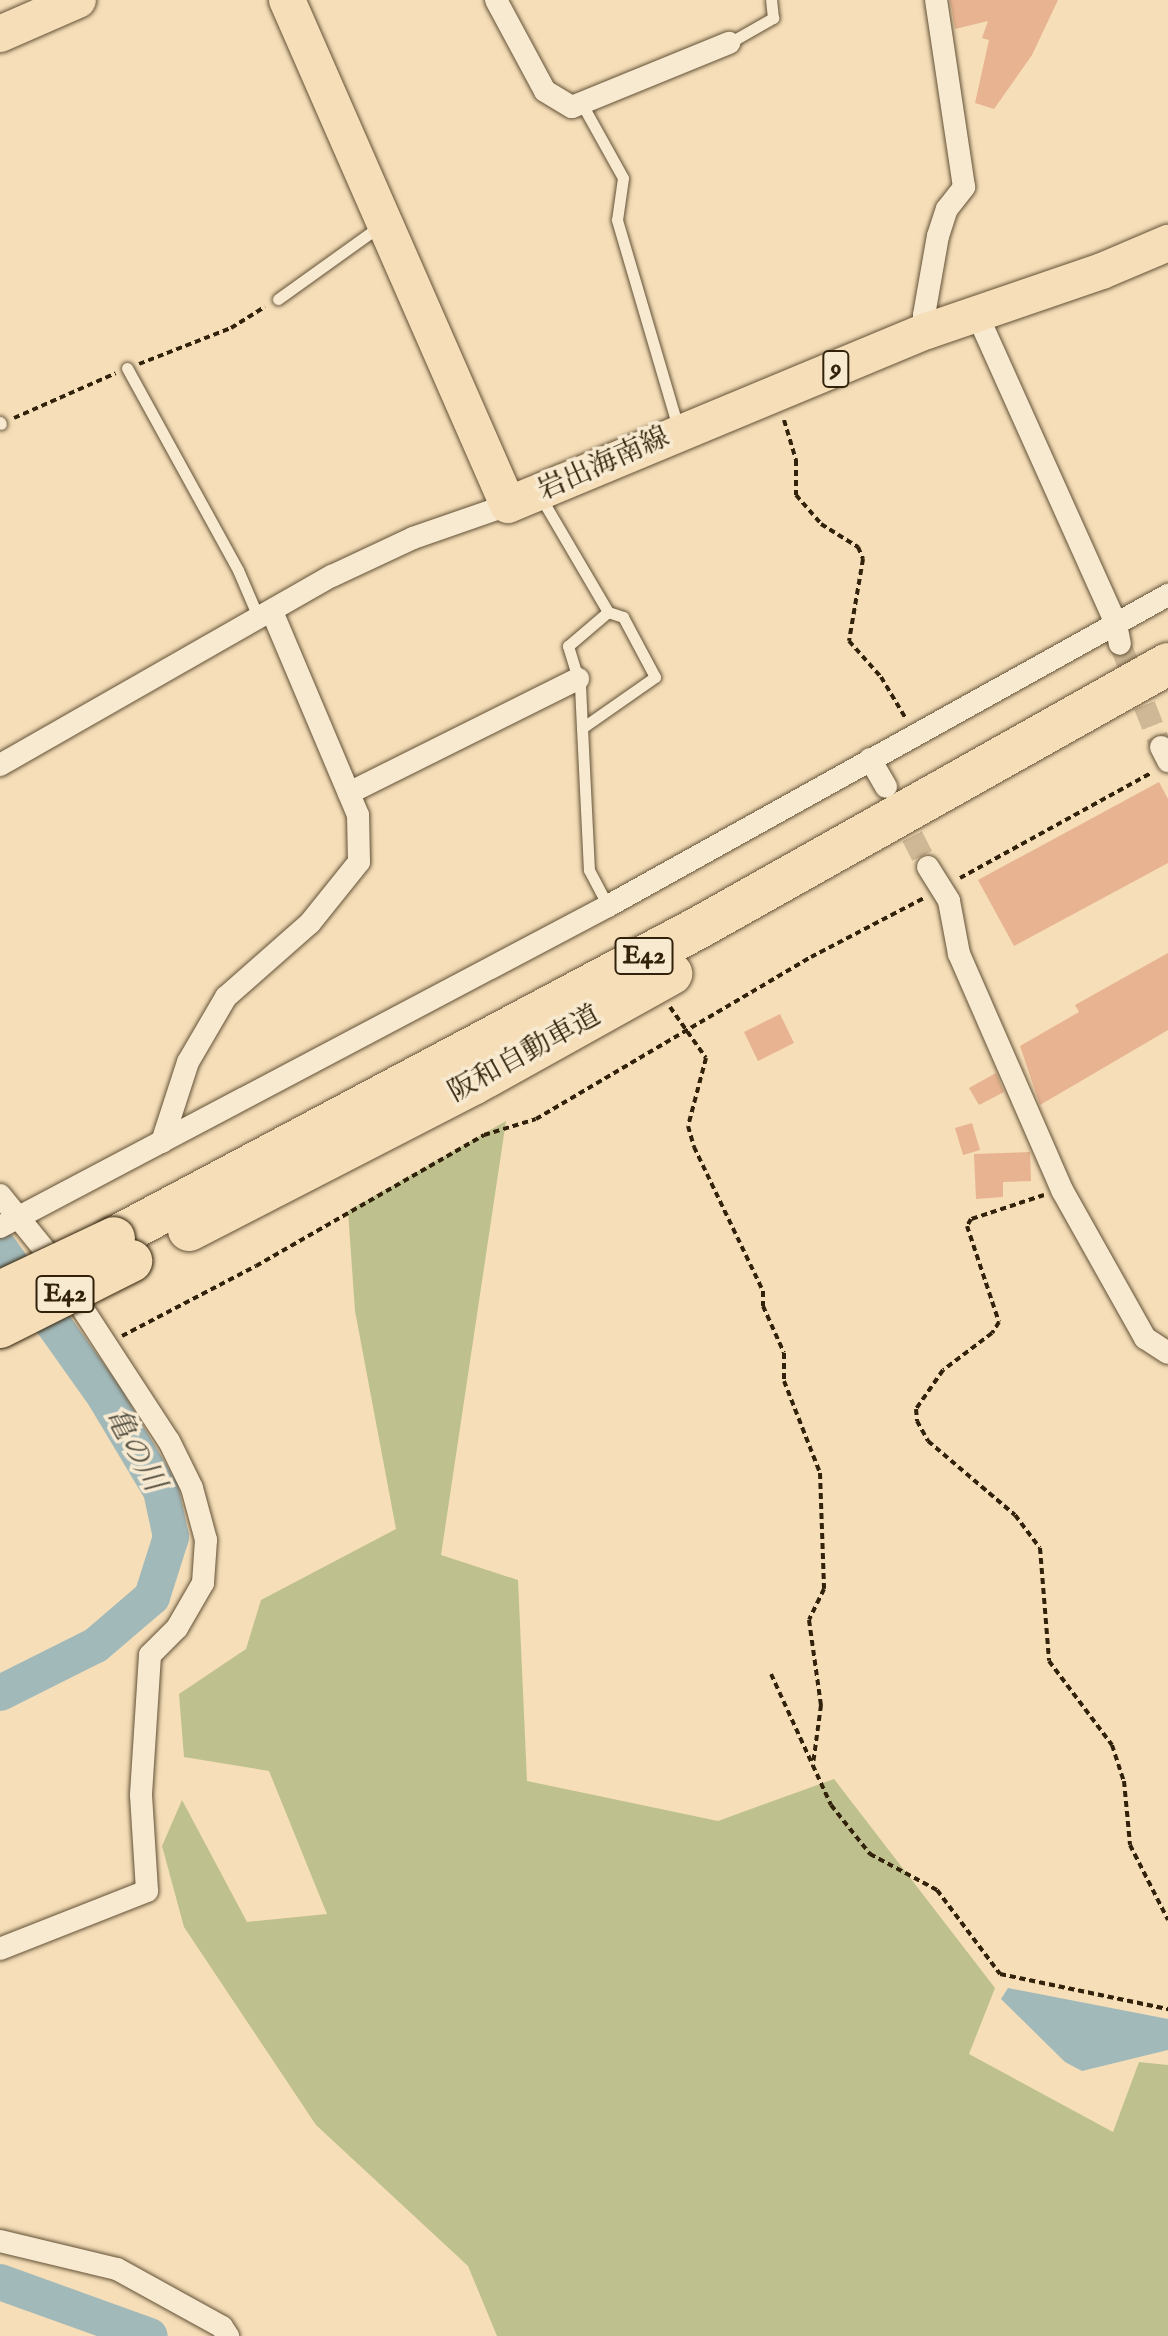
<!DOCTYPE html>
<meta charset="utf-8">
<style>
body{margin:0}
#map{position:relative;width:1168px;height:2336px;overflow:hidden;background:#f5deb8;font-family:"IM FELL English","Noto Serif JP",serif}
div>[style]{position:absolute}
.green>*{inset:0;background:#bec18d}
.water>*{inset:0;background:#a2b9ba}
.river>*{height:36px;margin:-18px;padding:0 18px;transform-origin:18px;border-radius:18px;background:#a2b9ba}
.building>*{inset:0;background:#e8b390}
.street-tunnel>*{height:22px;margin-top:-11px;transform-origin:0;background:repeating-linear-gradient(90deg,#ceb895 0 22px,transparent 0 33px)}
.path>*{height:4px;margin-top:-2px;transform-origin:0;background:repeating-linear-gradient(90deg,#32220b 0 6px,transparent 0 10px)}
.roads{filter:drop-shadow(0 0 2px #635136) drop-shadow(0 0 2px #635136)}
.lane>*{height:11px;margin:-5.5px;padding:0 5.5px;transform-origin:5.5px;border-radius:5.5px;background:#f8ead1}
.street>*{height:22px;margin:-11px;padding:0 11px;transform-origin:11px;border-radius:11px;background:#f8ead1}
.primary>*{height:36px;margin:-18px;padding:0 18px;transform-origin:18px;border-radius:18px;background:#f5deb8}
.highway>*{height:42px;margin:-21px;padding:0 21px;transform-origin:21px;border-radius:21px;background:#f5deb8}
.bridges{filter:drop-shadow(0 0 2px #32220b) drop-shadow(0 0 2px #32220b)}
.highway-bridge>*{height:42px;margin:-21px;padding:0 21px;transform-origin:21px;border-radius:21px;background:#f5deb8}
span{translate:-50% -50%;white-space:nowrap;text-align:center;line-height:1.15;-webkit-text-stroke:7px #f8ead1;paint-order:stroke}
.shield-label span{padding:2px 6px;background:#f8ead1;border:2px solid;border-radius:6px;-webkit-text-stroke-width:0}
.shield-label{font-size:26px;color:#32220b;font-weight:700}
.street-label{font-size:28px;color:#32220b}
.water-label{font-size:30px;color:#544f40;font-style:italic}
</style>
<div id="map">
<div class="green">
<div style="clip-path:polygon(506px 1121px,441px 1555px,518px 1580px,527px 1781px,718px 1821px,834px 1779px,995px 1988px,969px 2054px,1113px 2132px,1139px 2062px,1168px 2065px,1168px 2336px,497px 2336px,468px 2266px,316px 2125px,184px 1927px,162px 1846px,182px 1800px,247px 1922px,327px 1914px,269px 1771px,184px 1757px,179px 1694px,246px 1649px,261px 1600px,396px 1529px,355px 1311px,348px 1211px)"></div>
</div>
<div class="water">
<div style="clip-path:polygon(1008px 1988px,1168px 2019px,1168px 2050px,1082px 2071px,1065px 2062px,1001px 1999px)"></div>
</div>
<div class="river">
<div style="left:0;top:1249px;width:181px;rotate:54.6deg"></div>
<div style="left:105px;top:1397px;width:109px;rotate:59.2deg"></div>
<div style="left:161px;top:1491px;width:47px;rotate:77.7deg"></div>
<div style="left:171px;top:1537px;width:63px;rotate:107.6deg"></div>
<div style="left:152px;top:1597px;width:74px;rotate:139.4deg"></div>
<div style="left:96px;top:1645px;width:107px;rotate:153.4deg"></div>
<div style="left:0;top:2282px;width:159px;rotate:19.8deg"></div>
</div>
<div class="building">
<div style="clip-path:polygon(950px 0,1058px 0,1032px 55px,994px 109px,975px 103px,989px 40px,982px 38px,988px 21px,955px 29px)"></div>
<div style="clip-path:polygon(1159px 782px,1168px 799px,1168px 863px,1014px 946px,978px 880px)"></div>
<div style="clip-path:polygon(1168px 953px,1168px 1030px,1040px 1105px,1020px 1046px,1079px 1012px,1075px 1005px)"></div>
<div style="clip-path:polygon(780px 1014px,794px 1043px,758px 1061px,744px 1032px)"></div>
<div style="clip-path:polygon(996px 1073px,1004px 1092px,979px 1105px,969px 1088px)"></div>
<div style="clip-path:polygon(972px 1123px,980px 1150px,963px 1155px,955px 1128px)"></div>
<div style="clip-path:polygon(1030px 1152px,1031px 1181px,1003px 1182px,1003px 1197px,976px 1199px,974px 1154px)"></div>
</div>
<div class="street-tunnel">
<div style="left:1120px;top:644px;width:111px;rotate:68.3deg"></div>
<div style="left:897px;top:807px;width:68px;rotate:62.7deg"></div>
</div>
<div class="path">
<div style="left:139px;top:364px;width:99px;rotate:-21.4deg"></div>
<div style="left:231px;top:328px;width:40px;rotate:-32deg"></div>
<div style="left:14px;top:418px;width:111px;rotate:-23.8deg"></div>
<div style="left:784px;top:420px;width:42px;rotate:73.3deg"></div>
<div style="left:796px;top:460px;width:35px;rotate:90deg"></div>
<div style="left:796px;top:495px;width:38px;rotate:49deg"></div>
<div style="left:821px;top:524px;width:44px;rotate:31.9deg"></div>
<div style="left:858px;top:547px;width:13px;rotate:67deg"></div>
<div style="left:863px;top:559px;width:83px;rotate:99.7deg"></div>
<div style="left:849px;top:641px;width:48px;rotate:48.4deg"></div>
<div style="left:881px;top:677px;width:49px;rotate:59.2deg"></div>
<div style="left:960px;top:878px;width:218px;rotate:-28.8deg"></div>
<div style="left:670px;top:1007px;width:62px;rotate:54.8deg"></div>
<div style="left:706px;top:1058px;width:70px;rotate:104.8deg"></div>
<div style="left:688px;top:1126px;width:22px;rotate:74deg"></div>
<div style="left:694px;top:1147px;width:160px;rotate:64.4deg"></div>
<div style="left:763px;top:1291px;width:15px;rotate:90deg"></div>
<div style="left:763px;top:1306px;width:51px;rotate:65.9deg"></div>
<div style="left:784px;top:1353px;width:28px;rotate:90deg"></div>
<div style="left:784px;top:1381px;width:99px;rotate:68.6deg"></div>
<div style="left:820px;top:1473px;width:116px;rotate:88deg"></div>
<div style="left:824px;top:1589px;width:34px;rotate:116deg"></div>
<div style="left:809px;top:1620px;width:86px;rotate:82deg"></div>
<div style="left:821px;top:1705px;width:60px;rotate:97.7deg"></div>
<div style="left:1044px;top:1195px;width:77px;rotate:161.8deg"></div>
<div style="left:971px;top:1219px;width:8px;rotate:120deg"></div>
<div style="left:967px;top:1226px;width:101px;rotate:71.6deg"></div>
<div style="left:999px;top:1322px;width:13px;rotate:122deg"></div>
<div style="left:992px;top:1333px;width:61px;rotate:142.9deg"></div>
<div style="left:943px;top:1370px;width:47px;rotate:124.7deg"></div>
<div style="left:916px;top:1409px;width:12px;rotate:85deg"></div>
<div style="left:917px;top:1421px;width:23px;rotate:61deg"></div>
<div style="left:928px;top:1441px;width:114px;rotate:40.4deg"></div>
<div style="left:1015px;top:1515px;width:41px;rotate:52.9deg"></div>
<div style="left:1040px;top:1548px;width:113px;rotate:85.4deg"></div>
<div style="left:1049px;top:1661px;width:105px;rotate:53.1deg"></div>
<div style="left:1112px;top:1745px;width:38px;rotate:72deg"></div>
<div style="left:1124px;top:1781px;width:64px;rotate:84.6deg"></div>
<div style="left:1130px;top:1845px;width:84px;rotate:63.1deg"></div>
<div style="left:122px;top:1336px;width:151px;rotate:-27.6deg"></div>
<div style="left:256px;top:1266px;width:263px;rotate:-29.9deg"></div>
<div style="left:484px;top:1135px;width:54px;rotate:-17.1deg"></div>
<div style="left:536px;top:1119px;width:319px;rotate:-30.5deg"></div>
<div style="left:811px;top:957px;width:127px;rotate:-27.6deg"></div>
<div style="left:771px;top:1674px;width:144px;rotate:65.4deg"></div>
<div style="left:831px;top:1805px;width:63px;rotate:51.5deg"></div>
<div style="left:870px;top:1854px;width:76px;rotate:28.2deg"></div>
<div style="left:937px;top:1890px;width:105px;rotate:53.1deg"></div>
<div style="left:1000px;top:1974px;width:172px;rotate:11.8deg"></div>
</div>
<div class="roads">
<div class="lane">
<div style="left:729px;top:43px;width:51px;rotate:-29.6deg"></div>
<div style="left:773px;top:18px;width:18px;rotate:-96deg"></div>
<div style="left:583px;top:106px;width:82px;rotate:60.9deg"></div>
<div style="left:623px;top:178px;width:42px;rotate:98.1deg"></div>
<div style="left:617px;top:220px;width:219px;rotate:73.6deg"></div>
<div style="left:278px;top:299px;width:125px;rotate:-35.6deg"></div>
<div style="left:127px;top:368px;width:230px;rotate:61.2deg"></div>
<div style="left:238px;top:570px;width:53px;rotate:66.8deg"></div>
<div style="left:0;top:422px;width:2px;rotate:63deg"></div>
<div style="left:540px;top:496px;width:134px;rotate:59.6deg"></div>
<div style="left:608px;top:612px;width:16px;rotate:18deg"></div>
<div style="left:623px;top:617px;width:68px;rotate:61.9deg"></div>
<div style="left:655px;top:677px;width:89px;rotate:145.1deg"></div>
<div style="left:582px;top:728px;width:142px;rotate:87.2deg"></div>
<div style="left:589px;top:870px;width:41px;rotate:62.2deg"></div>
<div style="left:582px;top:728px;width:43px;rotate:-92.7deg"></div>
<div style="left:580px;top:685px;width:41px;rotate:-107.1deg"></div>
<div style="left:568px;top:646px;width:52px;rotate:-40.4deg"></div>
</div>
<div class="street">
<div style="left:496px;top:0;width:103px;rotate:61.7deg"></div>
<div style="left:545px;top:91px;width:31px;rotate:31deg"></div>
<div style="left:572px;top:107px;width:170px;rotate:-22.2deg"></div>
<div style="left:976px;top:312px;width:342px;rotate:65.8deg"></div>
<div style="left:1116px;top:624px;width:20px;rotate:79deg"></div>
<div style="left:927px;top:331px;width:16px;rotate:-101deg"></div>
<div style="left:924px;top:315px;width:80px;rotate:-80deg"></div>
<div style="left:938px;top:236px;width:28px;rotate:-72deg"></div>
<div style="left:947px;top:209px;width:28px;rotate:-52deg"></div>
<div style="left:964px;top:187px;width:189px;rotate:-98.5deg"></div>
<div style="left:1161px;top:747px;width:16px;rotate:63deg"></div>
<div style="left:870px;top:759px;width:32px;rotate:60deg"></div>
<div style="left:0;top:765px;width:382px;rotate:-29.7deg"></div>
<div style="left:332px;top:576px;width:89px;rotate:-25.1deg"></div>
<div style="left:413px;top:538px;width:101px;rotate:-19.2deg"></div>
<div style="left:349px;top:793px;width:256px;rotate:-26.5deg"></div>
<div style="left:928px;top:867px;width:40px;rotate:58deg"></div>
<div style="left:949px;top:901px;width:54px;rotate:79.3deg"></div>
<div style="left:959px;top:954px;width:257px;rotate:66.4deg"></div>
<div style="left:1062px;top:1190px;width:170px;rotate:60.7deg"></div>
<div style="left:1145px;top:1338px;width:27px;rotate:33deg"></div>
<div style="left:162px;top:1142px;width:84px;rotate:-72deg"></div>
<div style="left:188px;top:1062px;width:75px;rotate:-59.7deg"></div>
<div style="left:226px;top:997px;width:112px;rotate:-41.4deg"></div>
<div style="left:310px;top:923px;width:78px;rotate:-51.2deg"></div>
<div style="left:359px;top:862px;width:47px;rotate:-91.2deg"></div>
<div style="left:358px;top:815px;width:218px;rotate:-112.9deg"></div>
<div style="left:0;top:1195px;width:68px;rotate:50.9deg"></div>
<div style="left:43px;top:1248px;width:230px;rotate:56.9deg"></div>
<div style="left:169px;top:1441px;width:52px;rotate:63.9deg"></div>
<div style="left:192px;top:1488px;width:54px;rotate:74.9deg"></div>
<div style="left:206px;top:1540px;width:43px;rotate:94deg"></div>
<div style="left:203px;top:1583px;width:52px;rotate:120deg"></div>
<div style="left:177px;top:1628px;width:38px;rotate:135deg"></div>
<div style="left:150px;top:1655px;width:140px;rotate:93.7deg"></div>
<div style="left:141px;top:1795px;width:96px;rotate:86.4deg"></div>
<div style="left:147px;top:1891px;width:158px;rotate:158.5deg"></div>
<div style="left:0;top:1227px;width:688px;rotate:-27.83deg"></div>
<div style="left:608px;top:906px;width:641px;rotate:-29.05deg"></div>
<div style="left:0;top:2241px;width:120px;rotate:13.5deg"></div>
<div style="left:117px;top:2269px;width:120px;rotate:28.9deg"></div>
<div style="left:222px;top:2327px;width:11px;rotate:56deg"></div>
</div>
<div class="primary">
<div style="left:287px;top:0;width:551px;rotate:66.36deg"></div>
<div style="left:508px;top:505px;width:454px;rotate:-22.6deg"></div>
<div style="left:927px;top:331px;width:185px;rotate:-18.9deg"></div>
<div style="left:1102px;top:271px;width:72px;rotate:-23deg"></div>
<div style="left:0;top:34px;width:85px;rotate:-23.6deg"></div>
</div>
<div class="highway">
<div style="left:189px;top:1230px;width:319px;rotate:-27.2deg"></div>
<div style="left:473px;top:1084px;width:227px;rotate:-29.1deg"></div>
<div style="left:114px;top:1238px;width:661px;rotate:-27.96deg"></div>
<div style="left:698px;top:928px;width:539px;rotate:-29.32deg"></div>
</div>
</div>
<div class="bridges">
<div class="highway-bridge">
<div style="left:0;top:1292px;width:126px;rotate:-25.3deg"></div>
<div style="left:0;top:1327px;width:147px;rotate:-26.7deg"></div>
</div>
</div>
<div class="shield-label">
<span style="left:836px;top:369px">9</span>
<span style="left:644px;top:956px">E42</span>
<span style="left:65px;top:1294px">E42</span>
</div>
<div class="street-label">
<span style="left:604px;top:465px;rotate:-24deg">岩出海南線</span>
<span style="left:525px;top:1055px;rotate:-29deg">阪和自動車道</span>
</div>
<div class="water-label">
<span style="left:134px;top:1450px;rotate:61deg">亀の川</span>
</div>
</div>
